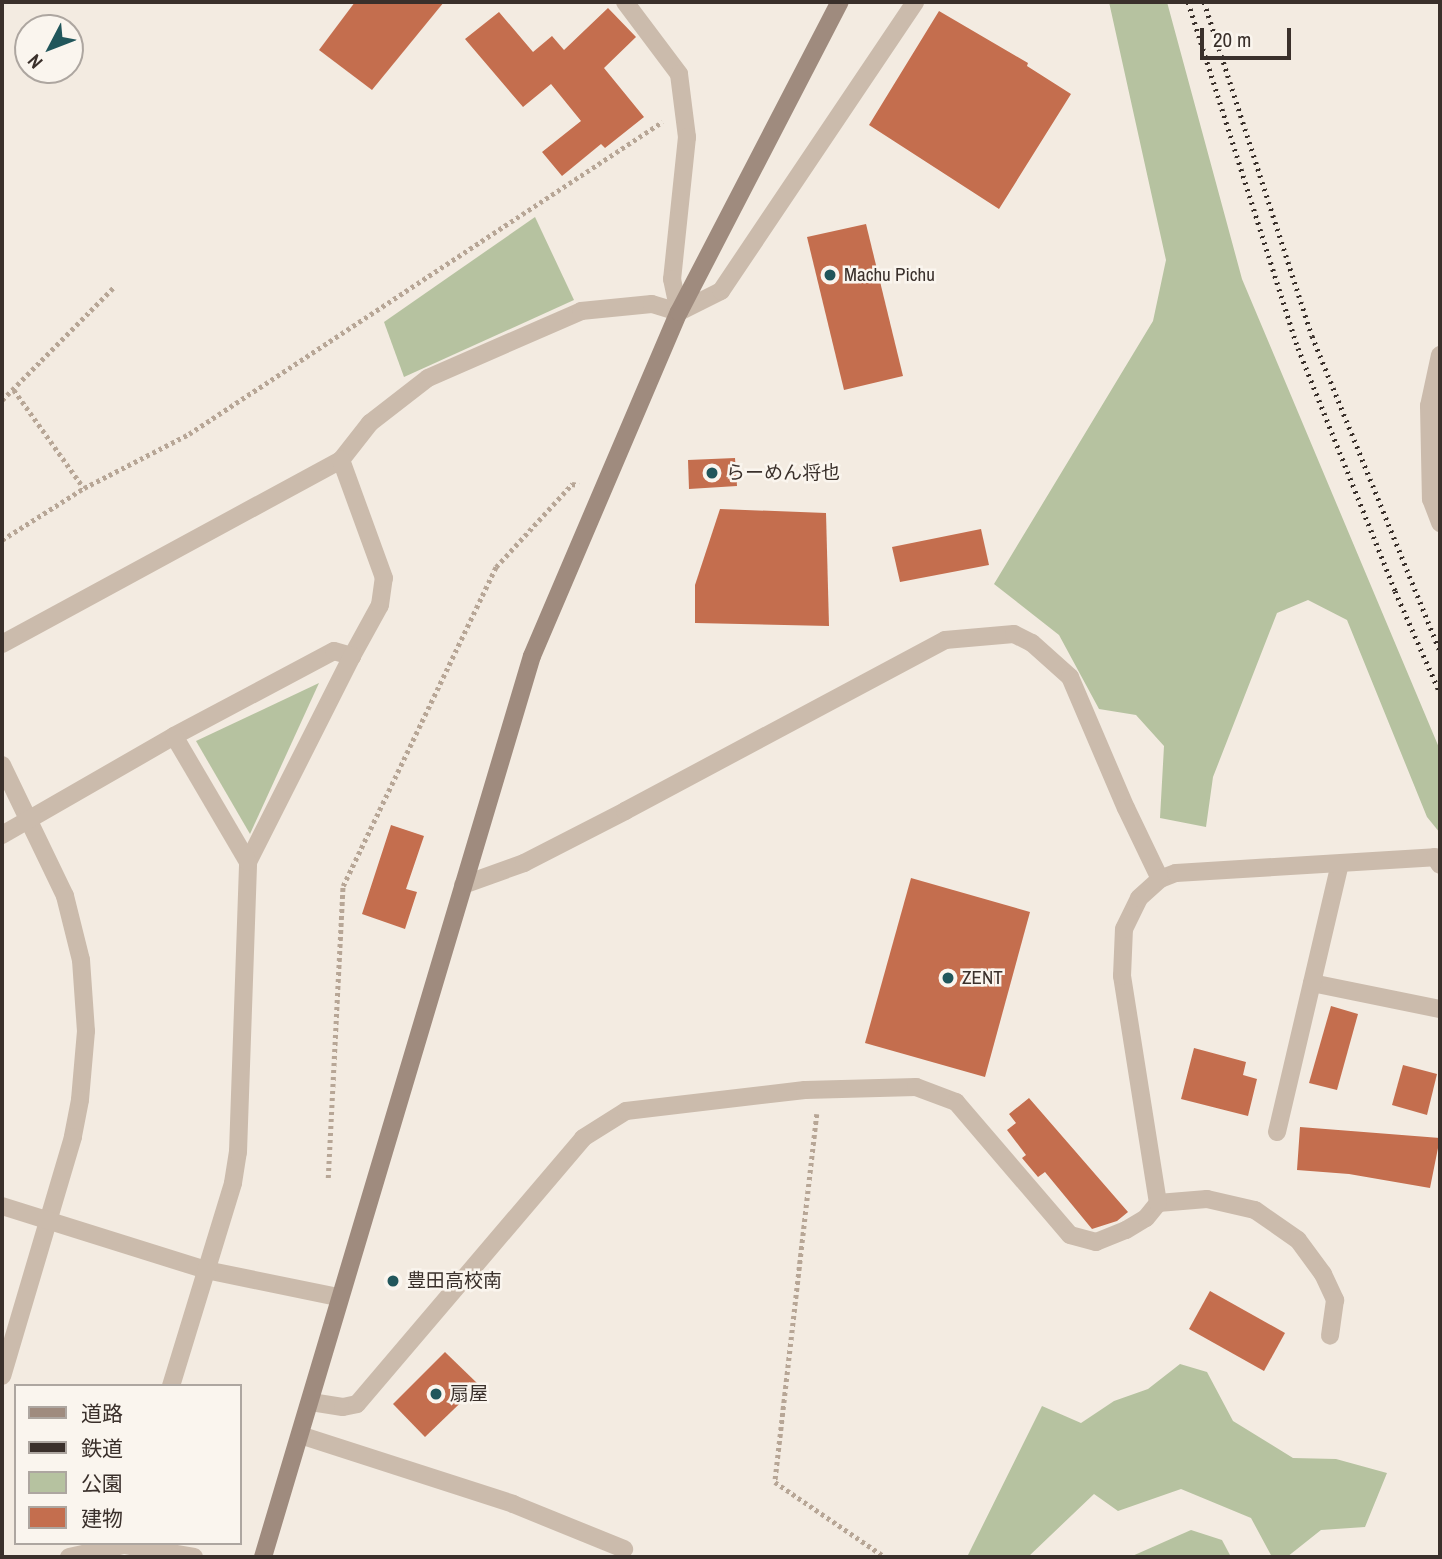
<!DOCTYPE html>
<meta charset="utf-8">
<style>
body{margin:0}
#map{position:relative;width:1442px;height:1559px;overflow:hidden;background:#f3ebe1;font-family:"Archivo Narrow","Noto Sans JP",sans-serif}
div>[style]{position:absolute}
.green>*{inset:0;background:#b6c2a0}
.building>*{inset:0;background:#c46e4e}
.path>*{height:4.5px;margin-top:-2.25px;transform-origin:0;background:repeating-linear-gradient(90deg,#b7a696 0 3.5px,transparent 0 7px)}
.street>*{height:18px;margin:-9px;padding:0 9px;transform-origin:9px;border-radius:9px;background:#cbbbac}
.secondary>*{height:18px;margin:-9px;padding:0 9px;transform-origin:9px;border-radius:9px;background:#9f8b7e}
.rail>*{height:5px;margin-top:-2.5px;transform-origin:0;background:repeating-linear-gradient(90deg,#3a302b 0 2px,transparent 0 7px)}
.dots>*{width:19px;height:19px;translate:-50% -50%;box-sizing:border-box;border:4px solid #faf5ee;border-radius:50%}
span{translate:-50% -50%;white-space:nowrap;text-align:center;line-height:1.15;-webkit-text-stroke:5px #faf5ee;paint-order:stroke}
.poi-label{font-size:19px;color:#3a302b}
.left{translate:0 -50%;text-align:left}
.frame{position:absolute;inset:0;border:4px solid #3a302b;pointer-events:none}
.legend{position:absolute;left:14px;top:1384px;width:228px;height:161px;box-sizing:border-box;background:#faf5ee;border:2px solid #ada6a0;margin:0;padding:9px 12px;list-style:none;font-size:21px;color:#3a302b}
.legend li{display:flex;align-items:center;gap:14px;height:35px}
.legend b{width:35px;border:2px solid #ada6a0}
.north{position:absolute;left:14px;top:14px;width:70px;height:70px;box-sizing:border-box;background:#faf5ee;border:2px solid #ada6a0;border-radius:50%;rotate:228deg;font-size:19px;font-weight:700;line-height:28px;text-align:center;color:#3a302b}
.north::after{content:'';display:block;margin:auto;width:24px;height:32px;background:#21565b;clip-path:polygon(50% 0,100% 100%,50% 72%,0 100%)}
.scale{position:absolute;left:1200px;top:28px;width:91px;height:32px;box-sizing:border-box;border:4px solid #3a302b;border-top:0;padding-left:9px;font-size:21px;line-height:24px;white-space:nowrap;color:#3a302b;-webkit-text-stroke:5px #faf5ee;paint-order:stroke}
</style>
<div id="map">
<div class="green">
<div style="clip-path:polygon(1109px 2px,1167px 2px,1242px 279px,1440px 750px,1440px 833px,1427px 817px,1347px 620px,1308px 600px,1277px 613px,1213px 777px,1206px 827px,1160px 818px,1164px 746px,1136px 715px,1099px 709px,1059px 635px,994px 584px,1153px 321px,1166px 260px)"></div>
<div style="clip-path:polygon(535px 217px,574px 300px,404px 377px,384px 322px)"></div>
<div style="clip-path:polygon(319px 683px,250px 834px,196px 741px)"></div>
<div style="clip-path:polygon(1180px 1364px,1207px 1372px,1233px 1421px,1293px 1458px,1336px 1459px,1387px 1473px,1365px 1527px,1321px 1530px,1287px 1557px,1272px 1557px,1251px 1518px,1181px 1489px,1118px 1511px,1094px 1494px,1028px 1557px,967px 1557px,1042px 1406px,1081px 1423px,1114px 1401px,1148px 1389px)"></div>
<div style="clip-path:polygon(1191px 1530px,1222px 1540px,1231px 1557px,1130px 1557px)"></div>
</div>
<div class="building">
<div style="clip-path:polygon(355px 2px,444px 2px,372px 90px,319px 50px)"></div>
<div style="clip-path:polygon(608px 8px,636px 37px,604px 68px,644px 117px,605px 148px,601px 144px,562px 176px,542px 152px,581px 121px,551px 84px,523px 107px,465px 39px,499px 12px,533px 52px,552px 36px,564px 50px)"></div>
<div style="clip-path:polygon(939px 11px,1028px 63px,1027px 66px,1071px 94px,999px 209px,869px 125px)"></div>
<div style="clip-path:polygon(866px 224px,903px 376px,844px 390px,807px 237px)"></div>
<div style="clip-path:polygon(735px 458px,737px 486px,689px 489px,688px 460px)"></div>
<div style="clip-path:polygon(720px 509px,826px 513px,829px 626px,695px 623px,695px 585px)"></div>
<div style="clip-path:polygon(981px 529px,989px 565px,900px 582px,892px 547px)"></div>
<div style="clip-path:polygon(391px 825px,424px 836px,406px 889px,417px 892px,405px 929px,362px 914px)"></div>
<div style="clip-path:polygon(911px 878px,1030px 912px,985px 1077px,865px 1043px)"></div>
<div style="clip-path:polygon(1331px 1006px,1358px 1014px,1337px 1090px,1309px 1083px)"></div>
<div style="clip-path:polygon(1194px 1048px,1246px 1062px,1243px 1075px,1257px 1079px,1248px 1116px,1181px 1099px)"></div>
<div style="clip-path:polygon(1403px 1065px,1437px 1074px,1427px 1115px,1392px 1105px)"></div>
<div style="clip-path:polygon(1029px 1098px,1128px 1212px,1117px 1221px,1092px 1229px,1045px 1172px,1038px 1177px,1022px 1158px,1026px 1155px,1007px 1130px,1016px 1123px,1009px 1114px)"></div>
<div style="clip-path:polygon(1300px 1127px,1440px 1138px,1430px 1188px,1349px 1174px,1297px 1170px)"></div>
<div style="clip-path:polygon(1210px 1291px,1285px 1333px,1264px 1371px,1189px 1329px)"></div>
<div style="clip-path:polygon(445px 1352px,479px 1385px,425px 1437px,393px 1404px)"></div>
</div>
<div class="path">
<div style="left:14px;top:390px;width:120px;rotate:54.5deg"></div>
<div style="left:2px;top:400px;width:159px;rotate:-45.3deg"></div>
<div style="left:2px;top:540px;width:97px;rotate:-32.4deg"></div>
<div style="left:84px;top:488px;width:118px;rotate:-27.2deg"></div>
<div style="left:189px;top:434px;width:567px;rotate:-33.41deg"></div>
<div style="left:817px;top:1114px;width:370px;rotate:96.5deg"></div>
<div style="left:775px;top:1482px;width:133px;rotate:34.3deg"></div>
<div style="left:328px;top:1178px;width:292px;rotate:-87.1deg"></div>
<div style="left:343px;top:886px;width:354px;rotate:-64.4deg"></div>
<div style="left:496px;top:567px;width:113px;rotate:-47.5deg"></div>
<div style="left:572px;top:484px;width:7px;rotate:8deg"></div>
</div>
<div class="street">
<div style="left:625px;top:2px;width:90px;rotate:53.1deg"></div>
<div style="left:679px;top:74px;width:64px;rotate:82.8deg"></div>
<div style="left:687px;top:137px;width:143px;rotate:96deg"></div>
<div style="left:672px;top:279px;width:34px;rotate:78deg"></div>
<div style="left:1440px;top:355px;width:52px;rotate:102.2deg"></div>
<div style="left:1429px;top:406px;width:93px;rotate:88.8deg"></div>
<div style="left:1431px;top:499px;width:26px;rotate:69deg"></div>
<div style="left:2px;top:644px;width:386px;rotate:-28.5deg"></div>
<div style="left:341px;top:460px;width:47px;rotate:-51.9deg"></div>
<div style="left:370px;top:423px;width:73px;rotate:-37.8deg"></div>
<div style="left:428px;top:378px;width:167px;rotate:-23.6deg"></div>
<div style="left:581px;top:311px;width:71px;rotate:-5.6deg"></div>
<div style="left:652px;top:304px;width:28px;rotate:17deg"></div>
<div style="left:679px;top:312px;width:47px;rotate:-26.6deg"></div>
<div style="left:721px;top:291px;width:348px;rotate:-56.1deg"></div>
<div style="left:2px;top:765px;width:145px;rotate:64.3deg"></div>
<div style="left:65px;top:896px;width:66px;rotate:76deg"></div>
<div style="left:81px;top:960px;width:71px;rotate:86deg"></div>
<div style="left:86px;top:1031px;width:69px;rotate:95deg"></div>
<div style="left:80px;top:1100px;width:38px;rotate:101deg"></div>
<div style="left:73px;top:1137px;width:249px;rotate:106.5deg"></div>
<div style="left:2px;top:835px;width:198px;rotate:-29.9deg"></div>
<div style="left:174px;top:736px;width:181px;rotate:-28deg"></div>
<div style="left:334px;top:651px;width:19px;rotate:16deg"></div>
<div style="left:352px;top:656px;width:58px;rotate:-61.2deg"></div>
<div style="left:380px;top:605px;width:27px;rotate:-82deg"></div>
<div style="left:384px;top:578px;width:126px;rotate:-110deg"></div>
<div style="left:248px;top:862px;width:231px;rotate:-63.2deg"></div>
<div style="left:463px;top:885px;width:65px;rotate:-19.8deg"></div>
<div style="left:524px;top:863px;width:114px;rotate:-27.2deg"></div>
<div style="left:625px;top:811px;width:363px;rotate:-28.1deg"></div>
<div style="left:945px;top:640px;width:69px;rotate:-5deg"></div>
<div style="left:1014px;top:634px;width:20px;rotate:27deg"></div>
<div style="left:1032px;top:643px;width:51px;rotate:41.8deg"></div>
<div style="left:1070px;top:677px;width:142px;rotate:66.9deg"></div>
<div style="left:1126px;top:808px;width:79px;rotate:64.4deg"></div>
<div style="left:1312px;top:983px;width:131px;rotate:11.5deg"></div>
<div style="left:1277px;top:1132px;width:275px;rotate:-76.8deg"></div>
<div style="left:1158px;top:1203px;width:49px;rotate:-4.7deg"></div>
<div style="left:1207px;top:1199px;width:49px;rotate:12.9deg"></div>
<div style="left:1255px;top:1210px;width:52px;rotate:34.9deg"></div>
<div style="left:1298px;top:1240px;width:42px;rotate:53.7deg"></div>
<div style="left:1323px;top:1274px;width:29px;rotate:65deg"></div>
<div style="left:1335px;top:1300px;width:36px;rotate:98deg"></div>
<div style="left:2px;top:1206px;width:214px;rotate:17.4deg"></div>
<div style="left:206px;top:1270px;width:135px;rotate:11.6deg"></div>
<div style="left:171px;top:1386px;width:212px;rotate:-73deg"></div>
<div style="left:233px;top:1183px;width:31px;rotate:-81deg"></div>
<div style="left:238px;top:1152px;width:290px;rotate:-88deg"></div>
<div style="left:248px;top:862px;width:146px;rotate:-120.4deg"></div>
<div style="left:311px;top:1402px;width:32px;rotate:9deg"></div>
<div style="left:343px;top:1407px;width:14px;rotate:-12deg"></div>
<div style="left:357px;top:1404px;width:349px;rotate:-49.6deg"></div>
<div style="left:583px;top:1138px;width:51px;rotate:-32.1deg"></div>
<div style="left:626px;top:1111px;width:180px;rotate:-6.7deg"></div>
<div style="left:805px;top:1090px;width:111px;rotate:-1.5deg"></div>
<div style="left:916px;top:1087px;width:43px;rotate:20.6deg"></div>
<div style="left:956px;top:1102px;width:175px;rotate:49.4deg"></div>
<div style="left:1070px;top:1235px;width:27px;rotate:15deg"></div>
<div style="left:1096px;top:1242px;width:32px;rotate:-22deg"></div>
<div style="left:1126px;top:1230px;width:23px;rotate:-31deg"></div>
<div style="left:1146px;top:1218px;width:19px;rotate:-51deg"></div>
<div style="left:1158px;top:1203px;width:230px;rotate:-99deg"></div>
<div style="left:1122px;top:976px;width:47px;rotate:-87.6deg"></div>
<div style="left:1124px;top:929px;width:34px;rotate:-64deg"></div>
<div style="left:1139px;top:898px;width:28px;rotate:-42deg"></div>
<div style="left:1160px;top:879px;width:17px;rotate:-21deg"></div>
<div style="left:1176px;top:873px;width:259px;rotate:-3.5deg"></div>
<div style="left:1435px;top:857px;width:9px;rotate:58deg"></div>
<div style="left:300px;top:1435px;width:224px;rotate:17.9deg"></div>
<div style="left:513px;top:1504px;width:120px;rotate:22.1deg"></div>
<div style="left:69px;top:1557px;width:56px;rotate:-12.3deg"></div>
<div style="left:124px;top:1545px;width:71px;rotate:9.7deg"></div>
</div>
<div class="secondary">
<div style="left:263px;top:1557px;width:940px;rotate:-73.38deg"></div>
<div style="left:532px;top:656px;width:374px;rotate:-66.9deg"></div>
<div style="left:679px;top:312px;width:349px;rotate:-62.6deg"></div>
</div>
<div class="rail">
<div style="left:1188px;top:2px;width:363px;rotate:72.4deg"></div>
<div style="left:1298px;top:348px;width:262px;rotate:68.2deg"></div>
<div style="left:1395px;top:591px;width:111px;rotate:66.2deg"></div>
<div style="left:1204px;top:2px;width:351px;rotate:72.1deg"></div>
<div style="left:1312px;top:336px;width:341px;rotate:67.9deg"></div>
</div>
<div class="dots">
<div style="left:830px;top:275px;background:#21565b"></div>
<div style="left:712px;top:473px;background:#21565b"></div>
<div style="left:948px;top:978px;background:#21565b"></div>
<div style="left:393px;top:1281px;background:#21565b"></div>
<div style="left:436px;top:1394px;background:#21565b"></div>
</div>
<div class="poi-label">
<span class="left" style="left:844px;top:275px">Machu Pichu</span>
<span class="left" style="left:726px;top:473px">らーめん将也</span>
<span class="left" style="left:962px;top:978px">ZENT</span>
<span class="left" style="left:407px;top:1281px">豊田高校南</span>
<span class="left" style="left:450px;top:1394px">扇屋</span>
</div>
<div class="frame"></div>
<ul class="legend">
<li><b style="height:9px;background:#9f8b7e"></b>道路</li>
<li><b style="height:9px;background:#3a302b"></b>鉄道</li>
<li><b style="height:19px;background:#b6c2a0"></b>公園</li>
<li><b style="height:19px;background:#c46e4e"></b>建物</li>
</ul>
<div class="north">N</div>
<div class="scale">20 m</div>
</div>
